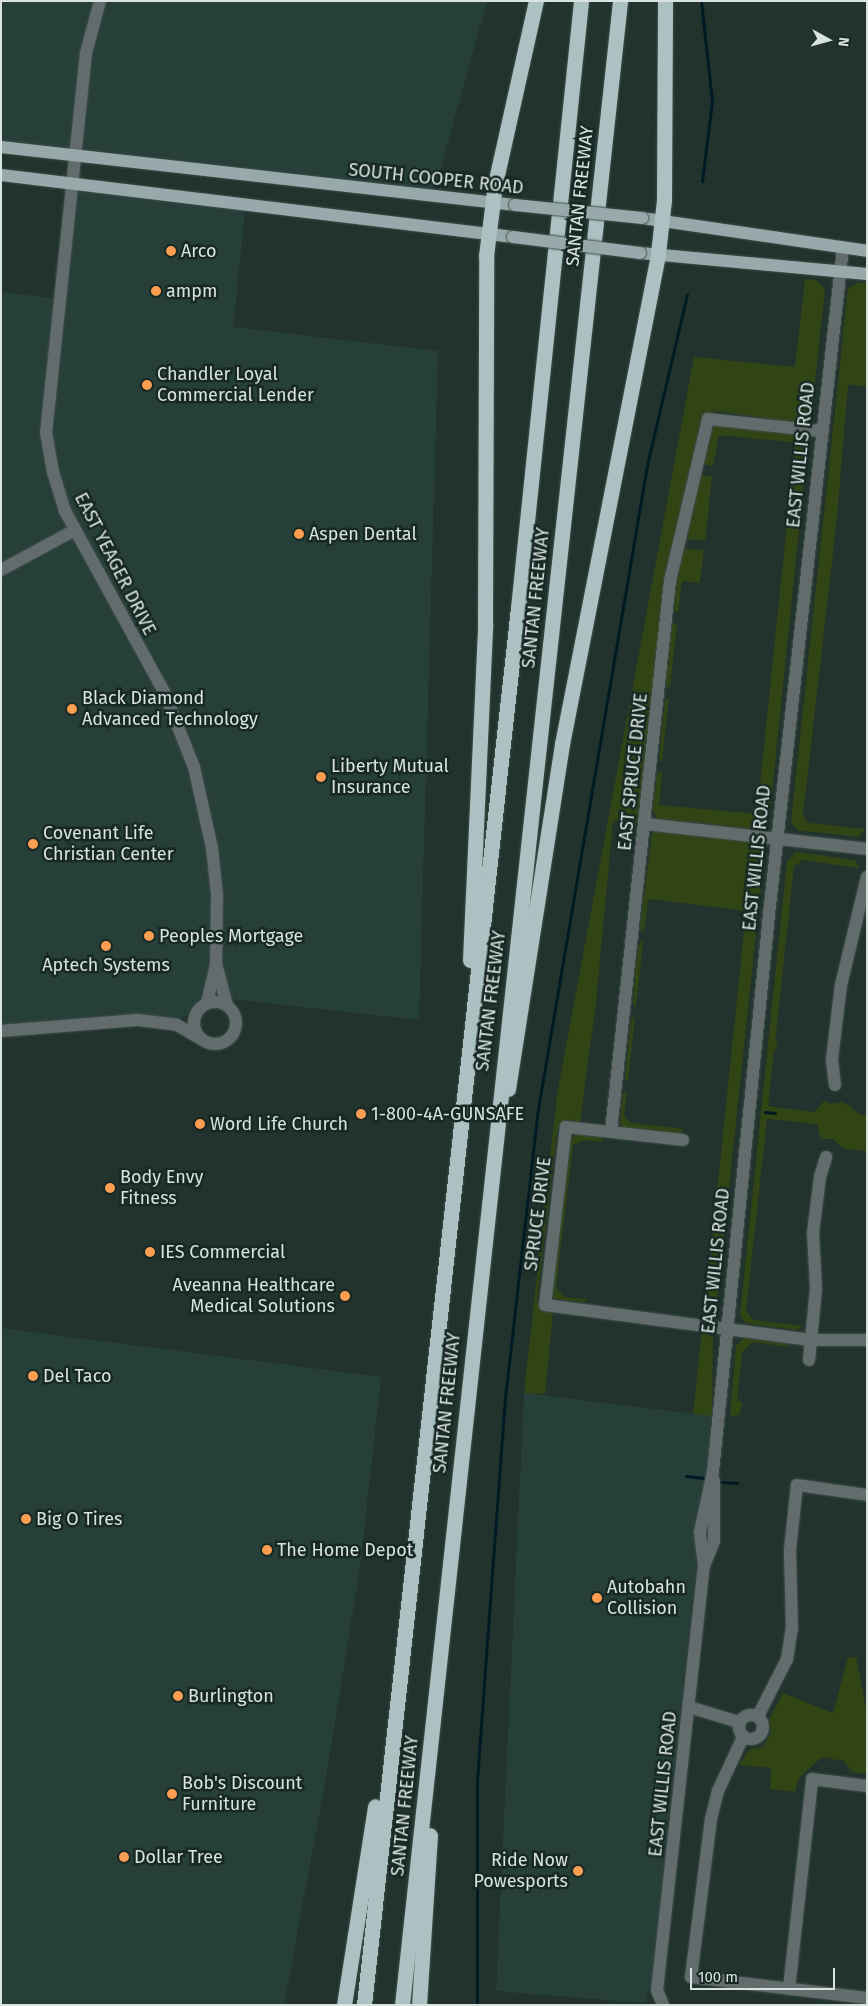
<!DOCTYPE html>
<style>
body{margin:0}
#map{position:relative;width:868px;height:2006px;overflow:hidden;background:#22332e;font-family:"Fira Sans",sans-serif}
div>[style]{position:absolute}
.built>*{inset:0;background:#273f39}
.green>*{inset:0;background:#304513}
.stream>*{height:3px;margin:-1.5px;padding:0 1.5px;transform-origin:1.5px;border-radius:1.5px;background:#001a24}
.roads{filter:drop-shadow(0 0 1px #3f4f4a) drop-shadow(0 0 1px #3f4f4a)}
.minor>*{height:12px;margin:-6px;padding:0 6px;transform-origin:6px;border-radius:6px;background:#636c6d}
.minor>.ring{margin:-6px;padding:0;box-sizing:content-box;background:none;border:12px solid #636c6d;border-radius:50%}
.major>*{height:12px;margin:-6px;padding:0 6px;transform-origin:6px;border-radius:6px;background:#97a9aa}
.highway>*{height:15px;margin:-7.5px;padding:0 7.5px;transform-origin:7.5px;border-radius:7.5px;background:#abc1c2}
.bridges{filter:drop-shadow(0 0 1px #3f4f4a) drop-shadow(0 0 1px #3f4f4a)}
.major-bridge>*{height:12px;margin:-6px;padding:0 6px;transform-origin:6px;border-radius:6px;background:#97a9aa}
.dots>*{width:14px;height:14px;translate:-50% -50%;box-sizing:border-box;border:2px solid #182925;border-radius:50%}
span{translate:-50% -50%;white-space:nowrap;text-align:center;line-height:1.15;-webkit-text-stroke:5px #182925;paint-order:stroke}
.street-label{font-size:18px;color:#d8e2df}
.poi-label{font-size:18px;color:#d8e2df}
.left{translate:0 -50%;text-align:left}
.right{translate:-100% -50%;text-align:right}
.frame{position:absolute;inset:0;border:2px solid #d8e2df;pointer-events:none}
.north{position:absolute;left:803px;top:15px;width:50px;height:50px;-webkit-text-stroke:4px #182925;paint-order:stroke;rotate:97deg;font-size:14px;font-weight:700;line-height:20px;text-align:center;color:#d8e2df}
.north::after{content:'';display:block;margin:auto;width:18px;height:22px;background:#d8e2df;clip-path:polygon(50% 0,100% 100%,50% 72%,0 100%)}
.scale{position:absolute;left:690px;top:1968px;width:145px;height:22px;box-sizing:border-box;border:2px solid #d8e2df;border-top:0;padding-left:6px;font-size:15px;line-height:18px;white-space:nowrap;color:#d8e2df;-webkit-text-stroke:4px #182925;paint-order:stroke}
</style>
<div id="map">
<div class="built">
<div style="clip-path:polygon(1px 1px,487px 1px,433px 196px,1px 147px)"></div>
<div style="clip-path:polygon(73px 183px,246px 203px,233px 327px,438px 351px,419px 1020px,224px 998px,220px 972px,207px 1003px,196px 1013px,167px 1022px,1px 1031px,1px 292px,60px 299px)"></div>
<div style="clip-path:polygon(1px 1328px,381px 1377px,360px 1567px,325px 1783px,284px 2005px,1px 2005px)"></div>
<div style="clip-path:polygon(524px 1393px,712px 1416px,711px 1458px,696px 1542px,696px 1566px,652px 1974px,646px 2003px,496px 1991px)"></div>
</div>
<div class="green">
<div style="clip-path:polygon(805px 279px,816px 280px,825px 290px,811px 417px,801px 423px,717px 411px,701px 417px,664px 582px,639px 823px,613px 821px,596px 1002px,580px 1123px,568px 1119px,559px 1126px,557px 1133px,537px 1301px,543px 1311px,553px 1312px,545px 1394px,524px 1393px,557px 1095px,694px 357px,795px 367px)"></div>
<div style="clip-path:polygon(859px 282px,867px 283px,867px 386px,848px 385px,837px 517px,803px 816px,809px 823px,865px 829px,858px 837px,797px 830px,791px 821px,848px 289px)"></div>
<div style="clip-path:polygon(717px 425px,801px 433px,808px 443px,769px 822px,758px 829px,657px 818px,653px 811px,657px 774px,662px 772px,659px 805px,757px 814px,795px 446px,791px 442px,719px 435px,713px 466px,704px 464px,713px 428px)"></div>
<div style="clip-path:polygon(701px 475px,712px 477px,705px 541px,687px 539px)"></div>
<div style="clip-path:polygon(684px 549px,704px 550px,700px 583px,682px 581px,678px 613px,674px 610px,677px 580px)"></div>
<div style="clip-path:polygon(677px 623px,670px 688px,666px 685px,672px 625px)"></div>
<div style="clip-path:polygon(669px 697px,662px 762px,659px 759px,665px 701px)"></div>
<div style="clip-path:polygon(657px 830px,758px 841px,765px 849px,716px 1310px,710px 1317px,704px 1319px,746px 911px,648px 899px,644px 932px,640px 928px,652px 834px)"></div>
<div style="clip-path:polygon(796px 852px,855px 860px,859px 868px,802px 860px,794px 867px,775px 1042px,778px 1042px,777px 1049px,774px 1049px,768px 1106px,815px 1112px,824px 1101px,831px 1104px,844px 1102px,859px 1114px,867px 1115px,867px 1151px,844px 1149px,833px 1139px,821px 1139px,817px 1124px,767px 1119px,746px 1311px,753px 1320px,803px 1326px,797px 1330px,746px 1323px,740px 1315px,787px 861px)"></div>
<div style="clip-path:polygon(643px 941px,636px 1007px,633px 1004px,638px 945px)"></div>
<div style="clip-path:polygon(635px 1016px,628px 1081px,625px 1079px,631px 1020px)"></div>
<div style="clip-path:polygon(627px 1091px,624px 1116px,631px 1123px,684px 1129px,680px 1134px,623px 1127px,620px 1123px,623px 1093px)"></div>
<div style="clip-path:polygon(576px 1133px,600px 1136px,604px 1142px,584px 1140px,573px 1145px,556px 1288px,564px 1297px,587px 1299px,584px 1302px,555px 1299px,551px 1295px,569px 1141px)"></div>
<div style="clip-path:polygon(702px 1330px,713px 1338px,712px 1416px,693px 1414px)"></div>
<div style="clip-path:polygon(744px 1338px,785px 1342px,789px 1347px,752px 1342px,742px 1353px,737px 1401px,742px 1402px,740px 1414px,730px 1417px,736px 1346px)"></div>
<div style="clip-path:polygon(856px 1657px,867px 1713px,867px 1774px,852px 1772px,844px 1761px,822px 1757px,799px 1778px,795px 1792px,770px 1789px,771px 1768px,739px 1765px,750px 1749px,763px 1747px,771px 1733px,769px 1720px,783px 1693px,833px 1713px,848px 1658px)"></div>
</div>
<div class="stream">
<div style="left:701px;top:1px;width:101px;rotate:83.7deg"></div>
<div style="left:712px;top:101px;width:81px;rotate:97.1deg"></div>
<div style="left:765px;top:1112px;width:10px;rotate:6deg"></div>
<div style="left:686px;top:1476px;width:17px;rotate:7deg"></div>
<div style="left:721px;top:1482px;width:16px;rotate:4deg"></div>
<div style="left:477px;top:2005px;width:224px;rotate:-90deg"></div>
<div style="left:477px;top:1781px;width:98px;rotate:-85.9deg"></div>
<div style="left:484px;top:1683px;width:286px;rotate:-85.8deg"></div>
<div style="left:505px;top:1398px;width:285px;rotate:-83.5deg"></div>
<div style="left:537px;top:1115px;width:659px;rotate:-80.39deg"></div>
<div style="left:647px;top:465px;width:175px;rotate:-76.8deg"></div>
</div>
<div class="roads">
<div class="minor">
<div style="left:100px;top:1px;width:54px;rotate:105.1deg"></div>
<div style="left:86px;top:53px;width:381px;rotate:96deg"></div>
<div style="left:46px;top:432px;width:41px;rotate:80.1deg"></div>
<div style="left:53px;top:472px;width:41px;rotate:72.9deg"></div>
<div style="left:65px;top:511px;width:206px;rotate:61.3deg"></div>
<div style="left:164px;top:692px;width:81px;rotate:68.2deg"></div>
<div style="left:194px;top:767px;width:83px;rotate:77.5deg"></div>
<div style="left:212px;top:848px;width:46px;rotate:83.8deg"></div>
<div style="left:217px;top:894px;width:70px;rotate:90.8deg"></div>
<div style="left:216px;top:964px;width:40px;rotate:103deg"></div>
<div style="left:1px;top:570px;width:84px;rotate:-28.4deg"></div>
<div style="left:645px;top:824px;width:223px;rotate:6.4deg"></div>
<div style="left:216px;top:964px;width:42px;rotate:75deg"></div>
<div class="ring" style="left:194px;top:1002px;width:30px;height:30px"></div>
<div style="left:1px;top:1031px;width:137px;rotate:-4.6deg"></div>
<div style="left:138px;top:1020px;width:39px;rotate:7deg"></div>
<div style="left:177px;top:1025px;width:28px;rotate:30deg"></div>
<div style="left:835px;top:1085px;width:26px;rotate:-97deg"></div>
<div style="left:832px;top:1059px;width:75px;rotate:-83.1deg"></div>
<div style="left:841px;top:985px;width:111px;rotate:-76.5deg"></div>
<div style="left:611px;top:1131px;width:553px;rotate:-83.88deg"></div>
<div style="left:670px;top:581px;width:166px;rotate:-76.8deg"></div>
<div style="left:708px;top:419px;width:114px;rotate:6.1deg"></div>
<div style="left:683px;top:1140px;width:118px;rotate:-173.7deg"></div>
<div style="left:566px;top:1127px;width:179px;rotate:96.7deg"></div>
<div style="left:545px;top:1305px;width:268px;rotate:7.5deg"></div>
<div style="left:811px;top:1340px;width:56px"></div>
<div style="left:809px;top:1360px;width:72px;rotate:-84.4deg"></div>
<div style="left:816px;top:1288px;width:55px;rotate:-93.1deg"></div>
<div style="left:813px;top:1233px;width:56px;rotate:-82.9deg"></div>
<div style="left:820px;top:1177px;width:21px;rotate:-73deg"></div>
<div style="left:704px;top:1566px;width:34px;rotate:-97deg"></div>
<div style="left:700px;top:1532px;width:61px;rotate:-77.8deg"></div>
<div style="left:713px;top:1472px;width:570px;rotate:-84.26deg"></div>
<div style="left:770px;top:905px;width:661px;rotate:-83.66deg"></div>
<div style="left:689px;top:1707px;width:52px;rotate:16.7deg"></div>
<div class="ring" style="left:739px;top:1715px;width:12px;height:12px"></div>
<div style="left:758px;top:1716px;width:64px;rotate:-63deg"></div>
<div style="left:787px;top:1659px;width:30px;rotate:-81deg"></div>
<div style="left:792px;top:1629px;width:79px;rotate:-91.5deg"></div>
<div style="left:790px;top:1550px;width:65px;rotate:-83.9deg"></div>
<div style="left:797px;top:1485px;width:71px;rotate:8.1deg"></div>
<div style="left:743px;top:1737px;width:60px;rotate:114.8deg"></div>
<div style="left:718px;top:1791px;width:29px;rotate:104deg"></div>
<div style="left:711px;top:1819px;width:159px;rotate:97.2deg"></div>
<div style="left:691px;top:1977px;width:177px;rotate:6.8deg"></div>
<div style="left:789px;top:1989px;width:211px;rotate:-83.7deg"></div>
<div style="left:812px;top:1779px;width:55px;rotate:7.3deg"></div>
<div style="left:663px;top:2005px;width:16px;rotate:-112deg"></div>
<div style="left:657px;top:1990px;width:427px;rotate:-83.7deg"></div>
<div style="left:704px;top:1566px;width:27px;rotate:-68deg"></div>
<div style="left:714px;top:1541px;width:60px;rotate:-90deg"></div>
</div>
<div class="major">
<div style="left:1px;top:147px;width:517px;rotate:6.44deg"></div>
<div style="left:1px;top:175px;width:516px;rotate:6.9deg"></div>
<div style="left:642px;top:218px;width:227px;rotate:8.3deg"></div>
<div style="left:640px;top:253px;width:228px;rotate:5.3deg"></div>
</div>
<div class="highway">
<div style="left:470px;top:960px;width:336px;rotate:-87.4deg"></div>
<div style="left:485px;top:624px;width:368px;rotate:-89.8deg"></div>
<div style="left:486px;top:256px;width:73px;rotate:-82.9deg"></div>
<div style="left:495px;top:184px;width:188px;rotate:-77.4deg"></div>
<div style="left:508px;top:1089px;width:349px;rotate:-81.1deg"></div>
<div style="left:562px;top:744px;width:499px;rotate:-78.9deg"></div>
<div style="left:658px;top:254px;width:54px;rotate:-83.7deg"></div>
<div style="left:664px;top:200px;width:199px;rotate:-89.7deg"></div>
<div style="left:344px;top:2005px;width:201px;rotate:-81.1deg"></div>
<div style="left:364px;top:2005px;width:1405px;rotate:-83.71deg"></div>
<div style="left:518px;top:608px;width:610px;rotate:-84.07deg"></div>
<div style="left:402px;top:2005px;width:2016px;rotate:-83.79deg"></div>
<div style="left:419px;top:2005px;width:170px;rotate:-86.3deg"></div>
</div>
</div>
<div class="bridges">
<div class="major-bridge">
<div style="left:515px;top:205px;width:128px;rotate:5.8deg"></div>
<div style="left:513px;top:237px;width:128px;rotate:7.2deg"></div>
</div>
</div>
<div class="dots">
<div style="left:171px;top:251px;background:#fb9e52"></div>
<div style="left:156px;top:291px;background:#fb9e52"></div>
<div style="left:147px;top:385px;background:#fb9e52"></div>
<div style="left:299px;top:534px;background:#fb9e52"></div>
<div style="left:72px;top:709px;background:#fb9e52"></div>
<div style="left:321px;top:777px;background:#fb9e52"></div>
<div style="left:33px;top:844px;background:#fb9e52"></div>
<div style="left:149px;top:936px;background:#fb9e52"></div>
<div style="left:106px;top:946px;background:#fb9e52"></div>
<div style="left:361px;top:1114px;background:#fb9e52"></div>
<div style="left:200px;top:1124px;background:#fb9e52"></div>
<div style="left:110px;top:1188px;background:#fb9e52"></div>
<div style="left:150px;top:1252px;background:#fb9e52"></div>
<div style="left:345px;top:1296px;background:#fb9e52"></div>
<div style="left:33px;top:1376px;background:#fb9e52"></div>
<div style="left:26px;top:1519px;background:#fb9e52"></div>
<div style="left:267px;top:1550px;background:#fb9e52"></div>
<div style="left:597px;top:1598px;background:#fb9e52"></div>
<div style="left:178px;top:1696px;background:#fb9e52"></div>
<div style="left:172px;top:1794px;background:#fb9e52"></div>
<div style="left:124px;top:1857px;background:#fb9e52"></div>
<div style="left:578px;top:1871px;background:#fb9e52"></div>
</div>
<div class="street-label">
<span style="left:436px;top:179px;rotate:6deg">SOUTH COOPER ROAD</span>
<span style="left:580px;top:196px;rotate:-84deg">SANTAN FREEWAY</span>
<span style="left:801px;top:455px;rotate:-84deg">EAST WILLIS ROAD</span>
<span style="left:115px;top:564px;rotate:63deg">EAST YEAGER DRIVE</span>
<span style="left:536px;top:598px;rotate:-84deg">SANTAN FREEWAY</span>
<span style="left:633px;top:772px;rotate:-84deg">EAST SPRUCE DRIVE</span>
<span style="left:757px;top:858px;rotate:-84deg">EAST WILLIS ROAD</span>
<span style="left:491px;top:1001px;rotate:-83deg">SANTAN FREEWAY</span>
<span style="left:538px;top:1214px;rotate:-83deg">SPRUCE DRIVE</span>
<span style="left:716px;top:1261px;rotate:-84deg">EAST WILLIS ROAD</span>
<span style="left:447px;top:1403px;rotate:-84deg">SANTAN FREEWAY</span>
<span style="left:663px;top:1784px;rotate:-84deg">EAST WILLIS ROAD</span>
<span style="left:405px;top:1806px;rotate:-84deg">SANTAN FREEWAY</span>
</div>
<div class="poi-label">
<span class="left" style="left:181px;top:251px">Arco</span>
<span class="left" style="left:166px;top:291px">ampm</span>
<span class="left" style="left:157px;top:385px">Chandler Loyal<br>Commercial Lender</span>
<span class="left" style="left:309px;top:534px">Aspen Dental</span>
<span class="left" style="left:82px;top:709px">Black Diamond<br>Advanced Technology</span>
<span class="left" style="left:331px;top:777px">Liberty Mutual<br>Insurance</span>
<span class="left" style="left:43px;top:844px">Covenant Life<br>Christian Center</span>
<span class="left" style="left:159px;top:936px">Peoples Mortgage</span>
<span style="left:106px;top:965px">Aptech Systems</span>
<span class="left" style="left:371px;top:1114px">1-800-4A-GUNSAFE</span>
<span class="left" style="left:210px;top:1124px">Word Life Church</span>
<span class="left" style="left:120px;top:1188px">Body Envy<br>Fitness</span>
<span class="left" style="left:160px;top:1252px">IES Commercial</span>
<span class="right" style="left:335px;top:1296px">Aveanna Healthcare<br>Medical Solutions</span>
<span class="left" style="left:43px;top:1376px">Del Taco</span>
<span class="left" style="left:36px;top:1519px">Big O Tires</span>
<span class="left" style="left:277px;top:1550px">The Home Depot</span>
<span class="left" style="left:607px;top:1598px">Autobahn<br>Collision</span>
<span class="left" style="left:188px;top:1696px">Burlington</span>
<span class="left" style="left:182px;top:1794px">Bob's Discount<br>Furniture</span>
<span class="left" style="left:134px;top:1857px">Dollar Tree</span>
<span class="right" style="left:568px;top:1871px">Ride Now<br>Powesports</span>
</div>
<div class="frame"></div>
<div class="north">N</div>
<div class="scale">100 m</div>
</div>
